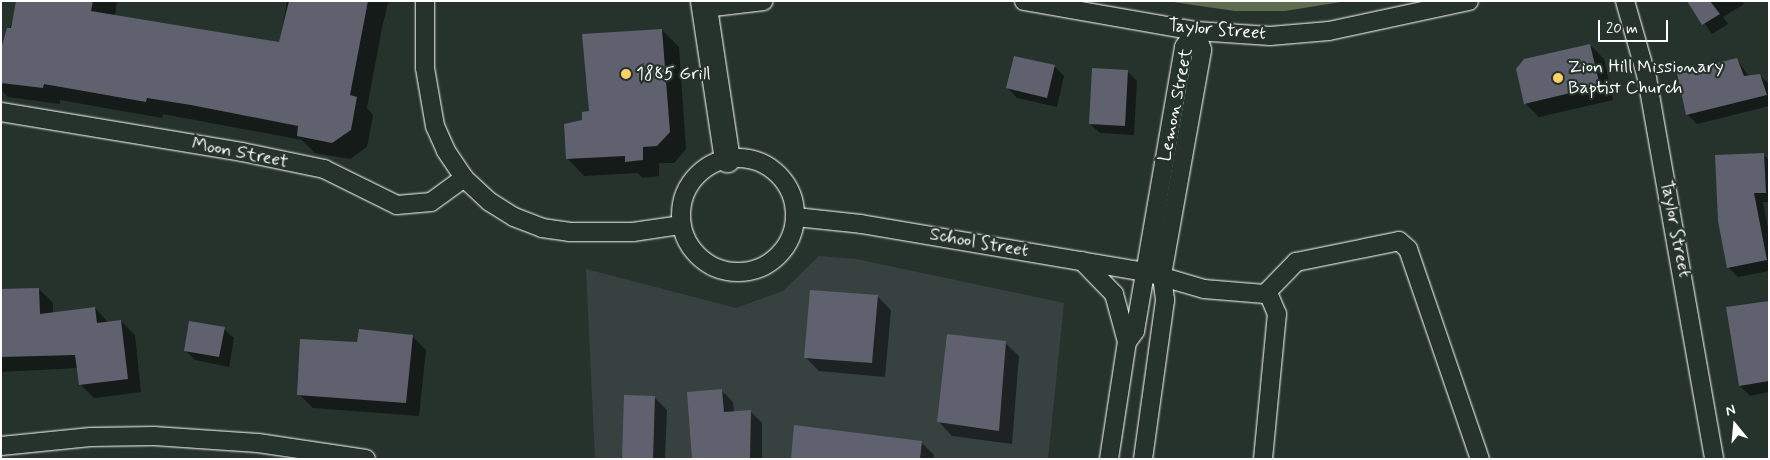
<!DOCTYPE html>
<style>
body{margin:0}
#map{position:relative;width:1770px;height:460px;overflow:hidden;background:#26332d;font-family:Mynerve,sans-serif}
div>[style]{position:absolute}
.built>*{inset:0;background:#374140}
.green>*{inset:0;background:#5d6d4f}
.shadow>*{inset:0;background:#0007}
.building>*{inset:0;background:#5f616e}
.roads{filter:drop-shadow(0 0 1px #fff) drop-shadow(0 0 1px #fff)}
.street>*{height:18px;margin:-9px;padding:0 9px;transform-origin:9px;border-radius:9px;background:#26332d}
.street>.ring{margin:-9px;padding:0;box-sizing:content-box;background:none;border:18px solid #26332d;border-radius:50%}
.secondary>*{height:25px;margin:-12.5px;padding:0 12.5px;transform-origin:12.5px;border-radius:12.5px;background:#26332d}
.dots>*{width:14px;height:14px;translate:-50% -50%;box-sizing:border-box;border:2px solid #26332d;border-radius:50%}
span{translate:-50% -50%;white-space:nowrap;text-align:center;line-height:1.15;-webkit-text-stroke:4.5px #26332d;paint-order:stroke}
.street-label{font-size:18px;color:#fff}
.poi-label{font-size:18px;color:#fff}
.left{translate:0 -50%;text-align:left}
.frame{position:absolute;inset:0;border:2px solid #fff;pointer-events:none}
.north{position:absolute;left:1710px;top:400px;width:50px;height:50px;-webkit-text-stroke:4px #26332d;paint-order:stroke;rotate:343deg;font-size:14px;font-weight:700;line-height:20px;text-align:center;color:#fff}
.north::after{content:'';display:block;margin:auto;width:18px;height:22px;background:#fff;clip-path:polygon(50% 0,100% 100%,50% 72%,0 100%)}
.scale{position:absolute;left:1598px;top:20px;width:70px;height:22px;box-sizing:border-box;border:2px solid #fff;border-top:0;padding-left:6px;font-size:15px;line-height:18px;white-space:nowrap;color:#fff;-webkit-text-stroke:4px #26332d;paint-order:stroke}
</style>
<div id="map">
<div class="built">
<div style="clip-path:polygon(819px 256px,856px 259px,1064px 303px,1048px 459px,595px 459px,586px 269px,736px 308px,783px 291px)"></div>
</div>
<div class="green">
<div style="clip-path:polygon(1166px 1px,1347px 1px,1285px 11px,1235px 11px)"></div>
</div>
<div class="shadow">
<div style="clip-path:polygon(17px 1px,117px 1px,115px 15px,280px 43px,287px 1px,393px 1px,388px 3px,382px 28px,367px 108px,373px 115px,367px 147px,350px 159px,315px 153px,302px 140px,163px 114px,162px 118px,60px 100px,60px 104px,8px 97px,1px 90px,1px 50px,4px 51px)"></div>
<div style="clip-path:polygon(1689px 1px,1742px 1px,1744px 4px,1723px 17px,1728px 24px,1712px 34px)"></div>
<div style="clip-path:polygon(662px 30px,679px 47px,686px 149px,674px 163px,659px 163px,659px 176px,643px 178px,638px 173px,584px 176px,568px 159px,584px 121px)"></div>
<div style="clip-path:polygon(1590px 45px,1604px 59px,1613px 100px,1539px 117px,1525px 103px)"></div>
<div style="clip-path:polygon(1737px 60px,1749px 76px,1759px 75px,1769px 84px,1769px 106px,1697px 124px,1687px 114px)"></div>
<div style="clip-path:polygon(1055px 67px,1064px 76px,1057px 107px,1017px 98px,1008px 88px)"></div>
<div style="clip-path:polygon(1127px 71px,1137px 81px,1134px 135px,1100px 133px,1090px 124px)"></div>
<div style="clip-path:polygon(1763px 154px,1769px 160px,1769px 202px,1763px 202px,1769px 234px,1769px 271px,1738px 277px,1728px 267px)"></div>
<div style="clip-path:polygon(39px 289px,53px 303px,53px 313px,95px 308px,108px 322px,121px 321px,135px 335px,141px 392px,94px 398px,80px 384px,78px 368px,1px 372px,1px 290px)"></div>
<div style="clip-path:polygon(877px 296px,891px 310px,885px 377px,819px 371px,805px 357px)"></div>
<div style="clip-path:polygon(1769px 302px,1769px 392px,1750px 396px,1740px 386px,1727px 308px)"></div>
<div style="clip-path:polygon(224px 329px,234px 338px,229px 367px,195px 360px,185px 350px)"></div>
<div style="clip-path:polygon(412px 336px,426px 350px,419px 416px,313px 408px,299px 394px,359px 343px)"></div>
<div style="clip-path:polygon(1005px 343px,1019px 356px,1012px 444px,952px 436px,939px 422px)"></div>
<div style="clip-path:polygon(721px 390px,733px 402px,734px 413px,750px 411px,762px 423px,762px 459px,694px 459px)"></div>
<div style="clip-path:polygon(655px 398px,667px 410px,665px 459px,620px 459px)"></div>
<div style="clip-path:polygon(921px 442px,934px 455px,933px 459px,792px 459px)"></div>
</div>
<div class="building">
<div style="clip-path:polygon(16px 1px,93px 1px,91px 11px,279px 42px,289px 1px,368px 1px,350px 95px,357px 97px,351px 130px,332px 143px,297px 136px,298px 126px,191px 105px,147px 98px,146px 102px,44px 84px,43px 88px,1px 83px,1px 49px,7px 28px,11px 28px)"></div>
<div style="clip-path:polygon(1687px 1px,1710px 1px,1720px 14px,1702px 25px)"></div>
<div style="clip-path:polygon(662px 29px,670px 132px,657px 146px,643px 147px,643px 160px,625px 162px,625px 156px,566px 159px,564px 124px,582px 120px,582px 112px,589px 111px,582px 34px)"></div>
<div style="clip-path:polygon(1590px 44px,1600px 86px,1524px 104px,1516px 69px,1524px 59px)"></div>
<div style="clip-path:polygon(1014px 56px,1055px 65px,1047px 98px,1006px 88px)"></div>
<div style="clip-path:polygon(1737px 58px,1744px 76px,1760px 74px,1767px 95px,1686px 115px,1677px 73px)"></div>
<div style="clip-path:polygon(1092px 68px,1128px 70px,1125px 126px,1089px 124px)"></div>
<div style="clip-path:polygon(1764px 153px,1766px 193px,1754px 193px,1767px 260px,1727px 268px,1718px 221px,1715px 155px)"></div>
<div style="clip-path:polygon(39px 288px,40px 314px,95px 307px,97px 323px,121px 320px,128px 379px,79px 385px,75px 355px,1px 357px,1px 289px)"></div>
<div style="clip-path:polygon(810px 290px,878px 295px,872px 363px,804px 358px)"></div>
<div style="clip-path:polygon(1769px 301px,1769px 381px,1739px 386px,1726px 307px)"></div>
<div style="clip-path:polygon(189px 321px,225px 327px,219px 357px,184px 351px)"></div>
<div style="clip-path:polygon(359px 329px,413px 335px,406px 403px,297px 395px,300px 339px,357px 342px)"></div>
<div style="clip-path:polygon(947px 334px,1006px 341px,999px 431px,937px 422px)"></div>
<div style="clip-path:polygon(722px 389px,724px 412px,751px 410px,750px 459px,692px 459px,687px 392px)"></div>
<div style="clip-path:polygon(624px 395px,655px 396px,653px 459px,622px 459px)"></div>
<div style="clip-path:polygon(794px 425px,922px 441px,920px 459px,791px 459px)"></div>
</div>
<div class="roads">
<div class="street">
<div style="left:425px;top:1px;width:67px;rotate:90deg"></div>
<div style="left:425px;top:68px;width:59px;rotate:80.2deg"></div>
<div style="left:435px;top:126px;width:27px;rotate:66deg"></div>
<div style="left:446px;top:151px;width:32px;rotate:56deg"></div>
<div style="left:464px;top:178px;width:35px;rotate:43deg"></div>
<div style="left:490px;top:202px;width:28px;rotate:32deg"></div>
<div style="left:514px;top:217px;width:30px;rotate:21deg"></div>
<div style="left:542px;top:228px;width:27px;rotate:8deg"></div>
<div style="left:569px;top:232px;width:64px"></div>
<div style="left:633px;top:232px;width:49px;rotate:-8.3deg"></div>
<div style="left:1024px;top:1px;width:175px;rotate:9.9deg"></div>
<div style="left:1196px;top:31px;width:74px;rotate:3.9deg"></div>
<div style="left:1270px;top:36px;width:59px;rotate:-4.8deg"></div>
<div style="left:1329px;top:31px;width:143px;rotate:-12.1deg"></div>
<div style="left:1625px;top:1px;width:80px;rotate:74.1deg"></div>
<div style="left:1647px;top:78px;width:387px;rotate:80deg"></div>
<div style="left:705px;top:8px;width:59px;rotate:-6.8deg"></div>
<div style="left:1px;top:112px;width:244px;rotate:9.4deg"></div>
<div style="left:242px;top:152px;width:84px;rotate:11.7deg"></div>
<div style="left:324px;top:169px;width:81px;rotate:26.3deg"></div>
<div style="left:397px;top:205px;width:34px;rotate:-5deg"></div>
<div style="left:431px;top:202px;width:41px;rotate:-36deg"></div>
<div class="ring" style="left:681px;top:158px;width:96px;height:96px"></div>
<div style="left:796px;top:217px;width:65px;rotate:6.1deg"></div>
<div style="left:861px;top:224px;width:289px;rotate:9.6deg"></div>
<div style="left:1146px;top:272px;width:60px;rotate:16.3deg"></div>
<div style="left:1204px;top:289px;width:61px;rotate:4.7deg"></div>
<div style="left:1265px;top:294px;width:45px;rotate:-45.9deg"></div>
<div style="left:1296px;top:262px;width:105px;rotate:-11.5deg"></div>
<div style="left:1399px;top:241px;width:12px;rotate:42deg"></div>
<div style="left:1408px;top:249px;width:222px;rotate:71.1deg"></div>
<div style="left:1082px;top:261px;width:46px;rotate:45.9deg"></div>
<div style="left:1114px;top:294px;width:50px;rotate:74.8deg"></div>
<div style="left:1px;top:446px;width:90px;rotate:-5.7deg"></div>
<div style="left:91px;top:437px;width:63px;rotate:-0.9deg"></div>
<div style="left:154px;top:436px;width:104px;rotate:3.9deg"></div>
<div style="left:258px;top:443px;width:109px;rotate:8.4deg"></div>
<div style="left:1109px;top:459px;width:118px;rotate:-81.3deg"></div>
<div style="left:1127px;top:342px;width:14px;rotate:-54deg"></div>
<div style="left:1135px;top:331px;width:288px;rotate:-80.2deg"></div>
<div style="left:1184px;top:47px;width:20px;rotate:-53deg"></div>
<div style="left:1143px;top:459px;width:161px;rotate:-82.1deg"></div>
<div style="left:1165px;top:300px;width:25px;rotate:-97deg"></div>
<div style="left:1162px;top:275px;width:229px;rotate:-79.9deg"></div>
<div style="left:1202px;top:50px;width:20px;rotate:-108deg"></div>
<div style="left:1263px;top:459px;width:146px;rotate:-84.5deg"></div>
<div style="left:1277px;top:314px;width:23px;rotate:-113deg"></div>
</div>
<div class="secondary">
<div style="left:703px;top:1px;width:160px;rotate:81.4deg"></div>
</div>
</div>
<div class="dots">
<div style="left:626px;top:74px;background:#ffd166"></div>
<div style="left:1558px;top:78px;background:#ffd166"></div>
</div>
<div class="street-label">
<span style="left:1217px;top:30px;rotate:5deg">Taylor Street</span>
<span style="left:1176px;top:105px;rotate:-79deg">Lemon Street</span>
<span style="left:240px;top:153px;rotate:11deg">Moon Street</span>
<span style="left:1675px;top:229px;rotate:79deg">Taylor Street</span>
<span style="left:979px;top:243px;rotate:10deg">School Street</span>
</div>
<div class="poi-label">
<span class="left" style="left:1568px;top:78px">Zion Hill Missionary<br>Baptist Church</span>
<span class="left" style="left:636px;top:74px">1885 Grill</span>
</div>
<div class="frame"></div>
<div class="north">N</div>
<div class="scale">20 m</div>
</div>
